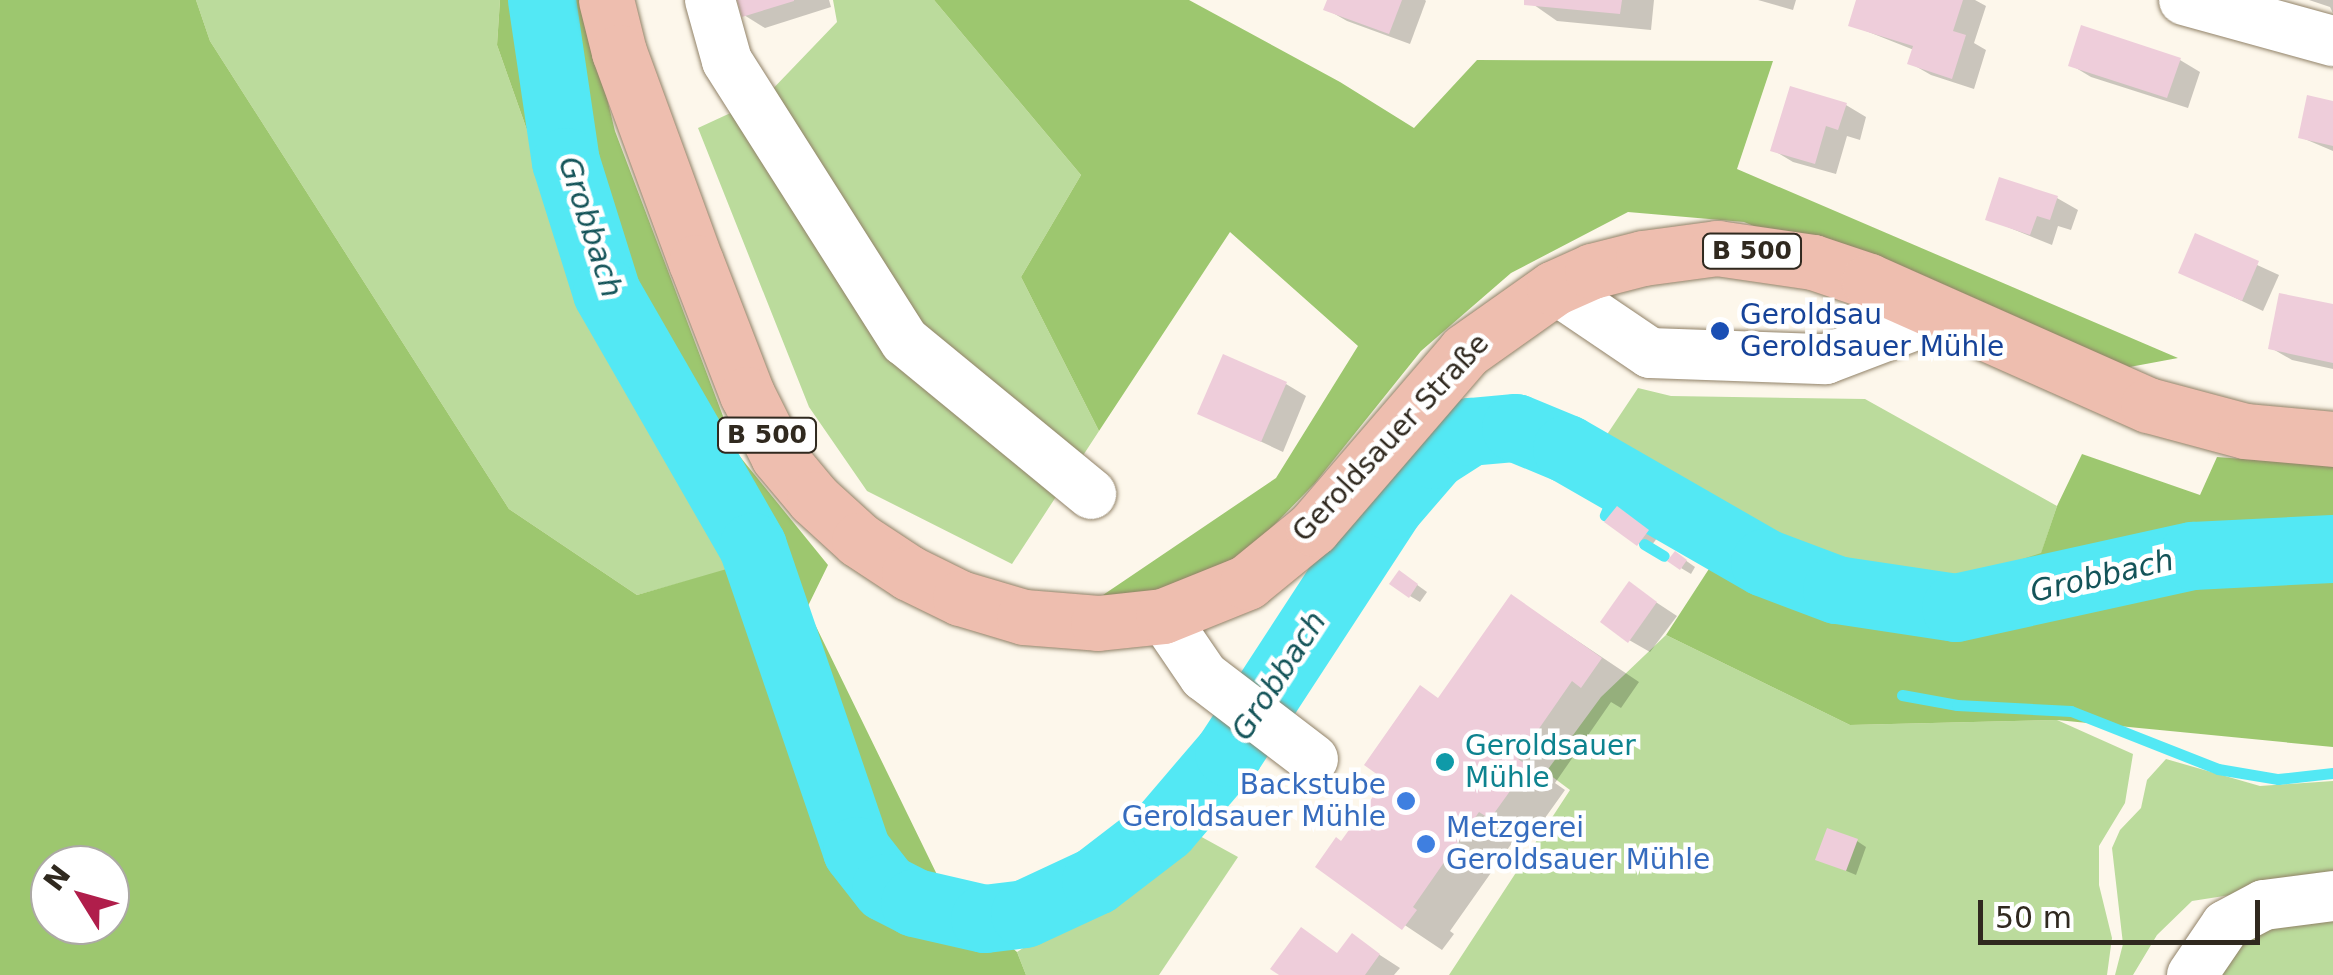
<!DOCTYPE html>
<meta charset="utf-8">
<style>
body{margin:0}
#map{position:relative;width:2333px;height:975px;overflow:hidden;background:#fdf7eb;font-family:"DejaVu Sans",sans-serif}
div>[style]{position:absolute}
.green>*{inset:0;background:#bbdb9c}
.forest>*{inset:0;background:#9dc76f}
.shadow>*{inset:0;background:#0003}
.stream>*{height:11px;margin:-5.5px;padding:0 5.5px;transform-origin:5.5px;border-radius:5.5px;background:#53e8f4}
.river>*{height:68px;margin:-34px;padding:0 34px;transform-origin:34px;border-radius:34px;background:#53e8f4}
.building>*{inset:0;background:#eecdda}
.roads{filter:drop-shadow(0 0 2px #918268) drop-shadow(0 0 2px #918268)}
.minor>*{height:50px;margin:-25px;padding:0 25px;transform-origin:25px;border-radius:25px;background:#fff}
.major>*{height:55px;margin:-27.5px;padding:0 27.5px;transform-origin:27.5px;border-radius:27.5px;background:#eebeaf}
.dots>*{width:28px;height:28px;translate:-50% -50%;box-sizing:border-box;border:5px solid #fff;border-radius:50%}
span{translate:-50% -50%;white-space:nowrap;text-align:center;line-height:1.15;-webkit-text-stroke:9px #fff;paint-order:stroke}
.shield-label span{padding:2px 8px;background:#fff;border:2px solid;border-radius:8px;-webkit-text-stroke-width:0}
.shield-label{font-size:25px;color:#30291f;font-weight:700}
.transit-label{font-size:28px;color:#164399}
.left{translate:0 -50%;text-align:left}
.street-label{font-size:28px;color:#30291f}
.culture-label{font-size:28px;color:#0d838f}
.shop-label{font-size:28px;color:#366cbe}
.right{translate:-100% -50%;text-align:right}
.water-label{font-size:30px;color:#145459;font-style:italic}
.north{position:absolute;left:30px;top:845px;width:100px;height:100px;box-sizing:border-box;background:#fff;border:2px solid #aca9a5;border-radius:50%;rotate:307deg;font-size:28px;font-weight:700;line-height:40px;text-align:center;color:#30291f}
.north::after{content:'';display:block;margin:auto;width:35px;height:45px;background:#b01e4b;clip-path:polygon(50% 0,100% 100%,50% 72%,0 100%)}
.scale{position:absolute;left:1978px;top:900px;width:282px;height:45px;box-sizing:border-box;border:5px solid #30291f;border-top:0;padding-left:12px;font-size:30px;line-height:35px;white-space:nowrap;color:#30291f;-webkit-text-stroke:8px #fff;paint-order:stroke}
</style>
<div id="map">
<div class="green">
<div style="clip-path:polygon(196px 0,500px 0,497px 45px,589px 306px,738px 567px,637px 595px,509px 509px,210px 41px)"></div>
<div style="clip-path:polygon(833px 0,934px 0,1081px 175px,1021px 277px,1099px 431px,1012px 564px,867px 491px,809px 407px,698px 128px,765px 97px,837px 22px)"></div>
<div style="clip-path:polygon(1638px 388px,1671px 396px,1865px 399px,2057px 506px,2041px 554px,1954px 582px,1787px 545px,1742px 518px,1728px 533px,1600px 445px)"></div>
<div style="clip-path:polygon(1666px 635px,1850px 725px,2057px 720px,2133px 754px,2125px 803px,2099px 846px,2099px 885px,2112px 938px,2107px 975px,1449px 975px,1570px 790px,1546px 772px,1601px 697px)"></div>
<div style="clip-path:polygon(2166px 759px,2260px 786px,2333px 781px,2333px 879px,2192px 901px,2157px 935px,2133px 975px,2115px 975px,2123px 944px,2112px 848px,2120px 830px,2141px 808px,2147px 780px)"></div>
<div style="clip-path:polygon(1198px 835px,1238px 857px,1159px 975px,1026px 975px,1017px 952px)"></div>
<div style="clip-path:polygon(2333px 912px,2333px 975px,2218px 975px,2226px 958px,2263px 923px)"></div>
</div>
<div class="forest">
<div style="clip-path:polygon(evenodd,0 0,196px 0,210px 41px,509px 509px,637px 595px,737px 566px,589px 306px,497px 45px,500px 0,583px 0,615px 131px,737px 453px,828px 565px,807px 608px,944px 889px,1017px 952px,1026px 975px,0 975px,0 0,50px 865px,110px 865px,110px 925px,50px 925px,50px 865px)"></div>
<div style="clip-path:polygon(934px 0,1189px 0,1340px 82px,1414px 128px,1477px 60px,1773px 61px,1737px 169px,2178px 358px,2108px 371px,1744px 222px,1628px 212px,1511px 273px,1421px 351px,1315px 483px,1249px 551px,1149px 599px,1103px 595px,1276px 478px,1358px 346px,1230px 232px,1099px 431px,1021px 277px,1081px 175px)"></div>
<div style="clip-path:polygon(2082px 454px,2200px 495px,2217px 457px,2333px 466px,2333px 747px,2057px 720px,1850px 725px,1666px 635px,1742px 518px,1787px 545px,1954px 582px,2041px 553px,2057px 506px)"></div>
</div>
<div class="shadow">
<div style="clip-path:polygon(739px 0,829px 0,831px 7px,765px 28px,744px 15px)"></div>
<div style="clip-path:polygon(1330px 0,1425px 0,1426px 1px,1410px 44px,1347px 21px,1326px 9px)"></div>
<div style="clip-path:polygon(1527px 0,1654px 0,1651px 30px,1557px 21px)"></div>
<div style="clip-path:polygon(1758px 0,1796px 0,1793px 10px)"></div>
<div style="clip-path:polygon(1859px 0,1975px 0,1986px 6px,1974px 43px,1986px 50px,1974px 89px,1931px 75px,1910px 63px,1914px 50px,1851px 25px)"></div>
<div style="clip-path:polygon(2309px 0,2333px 0,2333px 13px,2330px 7px)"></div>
<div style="clip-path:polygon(2180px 60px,2200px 72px,2188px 108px,2091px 77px,2071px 65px)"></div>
<div style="clip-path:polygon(2333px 104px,2333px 151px,2300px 137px)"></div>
<div style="clip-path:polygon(1846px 105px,1866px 117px,1860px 140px,1847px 136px,1836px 174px,1793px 162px,1773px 150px)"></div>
<div style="clip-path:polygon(2057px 198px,2078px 210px,2071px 230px,2058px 226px,2052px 245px,1988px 219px)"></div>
<div style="clip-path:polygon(2196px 237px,2279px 275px,2263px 311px,2181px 272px)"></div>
<div style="clip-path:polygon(2333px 307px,2333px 369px,2292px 360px,2271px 348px)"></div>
<div style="clip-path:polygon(1286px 384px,1306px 396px,1283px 452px,1200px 413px)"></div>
<div style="clip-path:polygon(1627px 514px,1658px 537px,1648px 550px,1608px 522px)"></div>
<div style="clip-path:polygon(1685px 560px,1695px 567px,1691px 574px,1681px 568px)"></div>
<div style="clip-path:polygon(1409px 579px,1427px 592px,1420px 602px,1410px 596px)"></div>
<div style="clip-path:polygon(1630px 585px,1677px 616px,1650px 652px,1629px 640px)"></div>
<div style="clip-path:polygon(1512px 597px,1639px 682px,1621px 708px,1611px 702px,1555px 783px,1565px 790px,1530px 839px,1519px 833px,1450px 931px,1454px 934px,1442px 950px,1318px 867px,1342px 844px)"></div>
<div style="clip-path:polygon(1857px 841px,1866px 847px,1856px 875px,1818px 859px)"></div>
<div style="clip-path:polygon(1352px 937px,1400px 968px,1394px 975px,1283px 975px,1339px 955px)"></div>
</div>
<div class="stream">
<div style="left:1601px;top:468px;width:30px;rotate:67deg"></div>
<div style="left:1613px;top:496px;width:21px;rotate:113deg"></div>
<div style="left:1644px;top:544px;width:23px;rotate:31deg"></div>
<div style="left:1902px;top:695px;width:56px;rotate:10.3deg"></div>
<div style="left:1957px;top:705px;width:114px;rotate:3deg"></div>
<div style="left:2071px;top:711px;width:158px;rotate:21.5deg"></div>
<div style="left:2218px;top:769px;width:61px;rotate:9.5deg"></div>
<div style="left:2278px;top:779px;width:55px;rotate:-6.2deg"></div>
</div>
<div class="river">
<div style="left:542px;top:0;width:164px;rotate:81.6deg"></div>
<div style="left:566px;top:162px;width:137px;rotate:72.6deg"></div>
<div style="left:607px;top:293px;width:293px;rotate:60.1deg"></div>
<div style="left:753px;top:547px;width:321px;rotate:71.1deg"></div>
<div style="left:857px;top:851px;width:47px;rotate:51.9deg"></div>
<div style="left:886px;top:888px;width:33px;rotate:27deg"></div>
<div style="left:915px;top:903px;width:72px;rotate:12.9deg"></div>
<div style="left:985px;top:919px;width:40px;rotate:-7.1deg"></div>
<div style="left:1025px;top:914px;width:78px;rotate:-24.9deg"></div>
<div style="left:1096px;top:881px;width:87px;rotate:-37.5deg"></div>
<div style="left:1165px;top:828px;width:99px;rotate:-49.5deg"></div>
<div style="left:1229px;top:753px;width:295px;rotate:-56.9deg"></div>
<div style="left:1390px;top:506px;width:67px;rotate:-49.2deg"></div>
<div style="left:1434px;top:455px;width:43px;rotate:-32.6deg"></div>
<div style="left:1470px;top:432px;width:46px;rotate:-5deg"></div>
<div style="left:1516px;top:428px;width:55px;rotate:22.4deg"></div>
<div style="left:1567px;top:449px;width:228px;rotate:29.9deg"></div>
<div style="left:1765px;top:563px;width:77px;rotate:20.6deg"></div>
<div style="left:1837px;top:590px;width:120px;rotate:8.6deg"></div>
<div style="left:1956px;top:608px;width:243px;rotate:-12.4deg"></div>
<div style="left:2193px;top:556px;width:140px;rotate:-2.9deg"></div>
</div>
<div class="building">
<div style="clip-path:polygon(737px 0,794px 0,794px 1px,742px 17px)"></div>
<div style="clip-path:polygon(1327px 0,1402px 0,1389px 34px,1323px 10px)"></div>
<div style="clip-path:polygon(1524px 0,1622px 0,1620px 14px,1524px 5px)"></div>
<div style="clip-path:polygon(1856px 0,1963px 0,1953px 31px,1966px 35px,1952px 79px,1907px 64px,1913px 46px,1848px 26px)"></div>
<div style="clip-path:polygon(2081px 25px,2181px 58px,2167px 98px,2068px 66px)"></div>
<div style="clip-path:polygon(1790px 86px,1847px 103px,1838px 130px,1826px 126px,1815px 164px,1770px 151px)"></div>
<div style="clip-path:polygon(2307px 95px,2333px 101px,2333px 146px,2298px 138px)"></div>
<div style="clip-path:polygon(1999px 177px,2058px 196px,2050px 220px,2037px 216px,2030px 235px,1985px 220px)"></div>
<div style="clip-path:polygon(2195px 233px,2259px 261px,2242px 301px,2178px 273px)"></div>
<div style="clip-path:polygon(2279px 293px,2333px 304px,2333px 363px,2268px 349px)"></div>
<div style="clip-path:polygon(1223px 354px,1287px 382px,1261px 442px,1197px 414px)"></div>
<div style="clip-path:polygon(1617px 506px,1649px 530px,1637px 546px,1604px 522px)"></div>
<div style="clip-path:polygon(1675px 551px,1687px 560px,1680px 570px,1667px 561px)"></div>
<div style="clip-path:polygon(1399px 570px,1418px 584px,1409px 598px,1389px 584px)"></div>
<div style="clip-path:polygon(1629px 581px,1657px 602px,1628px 643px,1600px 622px)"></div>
<div style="clip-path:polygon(1511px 594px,1602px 658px,1581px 688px,1572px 681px,1518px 759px,1528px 766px,1490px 819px,1479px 812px,1413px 907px,1417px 910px,1402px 930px,1315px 867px,1336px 837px,1341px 841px,1385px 780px,1364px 765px,1420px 685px,1438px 698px)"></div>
<div style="clip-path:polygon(1827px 828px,1858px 839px,1846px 871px,1815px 860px)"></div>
<div style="clip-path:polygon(1301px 927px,1337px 953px,1352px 933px,1380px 954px,1365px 975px,1279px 975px,1270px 969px)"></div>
</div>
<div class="roads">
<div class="minor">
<div style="left:710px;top:0;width:63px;rotate:74.4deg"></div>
<div style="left:727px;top:61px;width:332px;rotate:57.6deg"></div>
<div style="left:905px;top:341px;width:241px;rotate:39.4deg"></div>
<div style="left:2184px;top:0;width:155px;rotate:15.4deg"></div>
<div style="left:1554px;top:288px;width:116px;rotate:34.1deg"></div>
<div style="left:1650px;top:353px;width:176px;rotate:2deg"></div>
<div style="left:1826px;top:359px;width:126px;rotate:-20.9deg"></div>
<div style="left:1163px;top:616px;width:73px;rotate:55.7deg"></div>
<div style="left:1204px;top:676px;width:137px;rotate:37.3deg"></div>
<div style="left:2192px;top:975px;width:60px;rotate:-55.8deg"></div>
<div style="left:2226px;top:925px;width:43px;rotate:-27.8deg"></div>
<div style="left:2264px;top:905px;width:70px;rotate:-7.4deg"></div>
</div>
<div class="major">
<div style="left:606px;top:0;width:54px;rotate:76deg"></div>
<div style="left:619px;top:52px;width:224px;rotate:69.9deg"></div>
<div style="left:696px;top:262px;width:142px;rotate:68.9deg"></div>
<div style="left:747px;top:394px;width:69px;rotate:63.4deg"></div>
<div style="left:778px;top:456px;width:56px;rotate:50.1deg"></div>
<div style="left:814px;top:499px;width:61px;rotate:42.3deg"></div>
<div style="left:859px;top:540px;width:60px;rotate:33.4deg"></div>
<div style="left:909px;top:573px;width:57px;rotate:26.1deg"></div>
<div style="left:960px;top:598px;width:67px;rotate:16.5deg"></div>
<div style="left:1024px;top:617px;width:74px;rotate:4.6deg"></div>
<div style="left:1098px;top:623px;width:65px;rotate:-6.1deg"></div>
<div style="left:1163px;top:616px;width:91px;rotate:-22deg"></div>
<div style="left:1247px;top:582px;width:85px;rotate:-39.3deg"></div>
<div style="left:1313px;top:528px;width:233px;rotate:-49.3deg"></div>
<div style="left:1465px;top:351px;width:109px;rotate:-35.3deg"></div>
<div style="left:1554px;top:288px;width:42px;rotate:-24.1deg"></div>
<div style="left:1592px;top:271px;width:53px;rotate:-14.3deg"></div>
<div style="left:1643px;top:258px;width:75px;rotate:-7.7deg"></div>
<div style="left:1717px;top:248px;width:97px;rotate:8.3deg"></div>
<div style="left:1813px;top:262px;width:59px;rotate:18.7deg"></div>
<div style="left:1869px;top:281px;width:305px;rotate:24deg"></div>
<div style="left:2148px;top:405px;width:100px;rotate:15deg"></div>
<div style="left:2245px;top:431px;width:88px;rotate:5.2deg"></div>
</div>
</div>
<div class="dots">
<div style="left:1720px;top:331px;background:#1a4fb4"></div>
<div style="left:1445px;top:762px;background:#0f9aa8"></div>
<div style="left:1406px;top:801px;background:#3f7fe0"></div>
<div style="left:1426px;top:844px;background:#3f7fe0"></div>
</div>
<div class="shield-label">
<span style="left:1752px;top:251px">B 500</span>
<span style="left:767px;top:435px">B 500</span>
</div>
<div class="transit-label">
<span class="left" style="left:1740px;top:331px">Geroldsau<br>Geroldsauer Mühle</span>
</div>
<div class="street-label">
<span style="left:1391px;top:438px;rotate:-47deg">Geroldsauer Straße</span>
</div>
<div class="culture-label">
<span class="left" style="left:1465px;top:762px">Geroldsauer<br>Mühle</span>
</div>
<div class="shop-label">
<span class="right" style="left:1386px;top:801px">Backstube<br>Geroldsauer Mühle</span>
<span class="left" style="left:1446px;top:844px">Metzgerei<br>Geroldsauer Mühle</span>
</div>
<div class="water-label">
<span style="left:590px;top:227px;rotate:72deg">Grobbach</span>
<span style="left:2102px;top:576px;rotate:-13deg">Grobbach</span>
<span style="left:1279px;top:676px;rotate:-57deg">Grobbach</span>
</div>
<div class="north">N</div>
<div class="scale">50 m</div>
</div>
